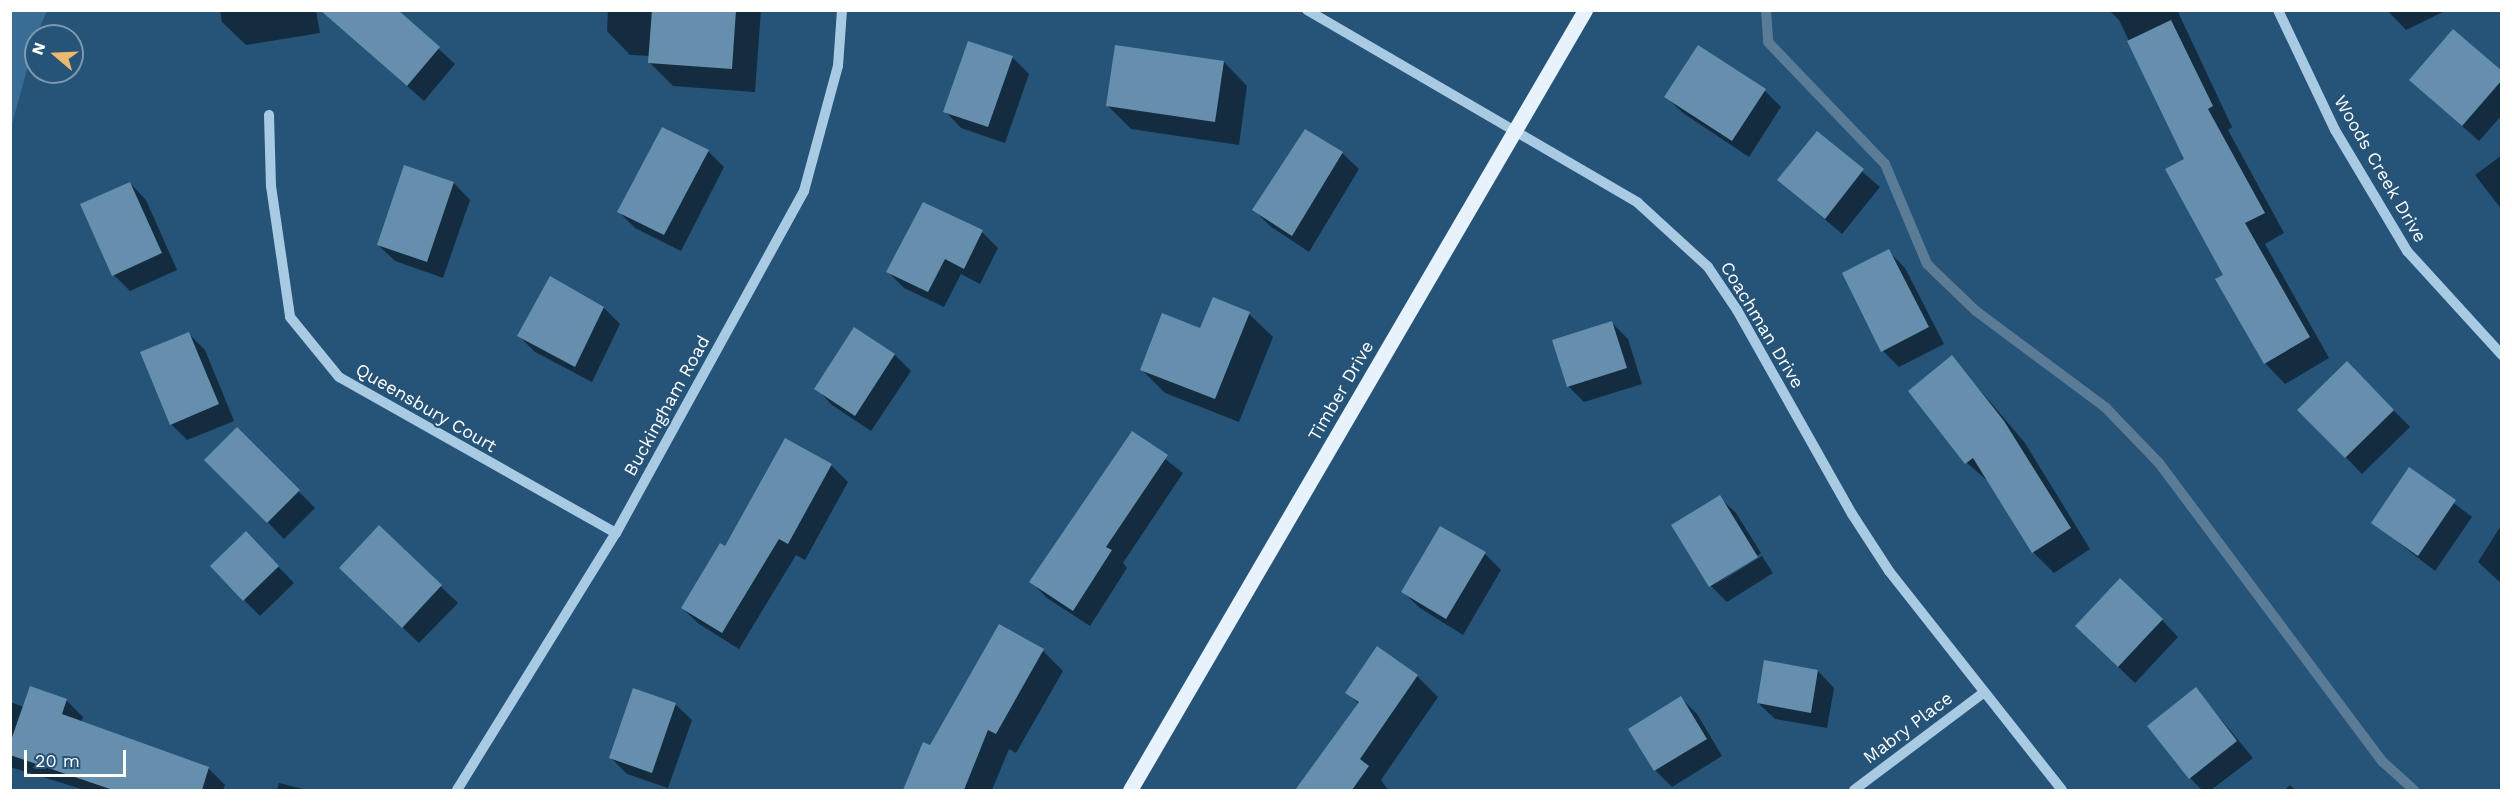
<!DOCTYPE html>
<style>
body{margin:0}
#map{position:relative;width:2512px;height:801px;overflow:hidden;background:#265378;font-family:"Work Sans",sans-serif}
div>[style]{position:absolute}
.green>*{inset:0;background:#396d96}
.shadow>*{inset:0;background:#0007}
.stream>*{height:10px;margin:-5px;padding:0 5px;transform-origin:5px;border-radius:5px;background:#5b7c97}
.building>*{inset:0;background:#668fae}
.minor>*{height:10px;margin:-5px;padding:0 5px;transform-origin:5px;border-radius:5px;background:#a8cae3}
.major>*{height:15px;margin:-7.5px;padding:0 7.5px;transform-origin:7.5px;border-radius:7.5px;background:#e7f2fc}
span{translate:-50% -50%;white-space:nowrap;text-align:center;line-height:1.15;-webkit-text-stroke:4.5px #265378;paint-order:stroke}
.street-label{font-size:18px;color:#fff}
.frame{position:absolute;inset:0;border:12px solid #fff;pointer-events:none}
.north{position:absolute;left:24px;top:24px;width:60px;height:60px;box-sizing:border-box;background:#265378;border:2px solid #7d98ae;border-radius:50%;rotate:289deg;font-size:16px;font-weight:700;line-height:24px;text-align:center;color:#fff}
.north::after{content:'';display:block;margin:auto;width:21px;height:27px;background:#ecb86d;clip-path:polygon(50% 0,100% 100%,50% 72%,0 100%)}
.scale{position:absolute;left:24px;top:750px;width:102px;height:27px;box-sizing:border-box;border:3px solid #fff;border-top:0;padding-left:8px;font-size:18px;line-height:21px;white-space:nowrap;color:#fff;-webkit-text-stroke:4px #265378;paint-order:stroke}
</style>
<div id="map">
<div class="green">
<div style="clip-path:polygon(11px 10px,47px 11px,36px 36px,11px 128px)"></div>
</div>
<div class="shadow">
<div style="clip-path:polygon(220px 10px,316px 10px,320px 33px,246px 45px,222px 22px)"></div>
<div style="clip-path:polygon(396px 10px,455px 64px,424px 101px,334px 21px)"></div>
<div style="clip-path:polygon(608px 10px,761px 10px,755px 92px,673px 86px,650px 63px,650px 56px,630px 55px,607px 31px)"></div>
<div style="clip-path:polygon(2109px 10px,2177px 10px,2232px 127px,2228px 130px,2284px 233px,2265px 244px,2329px 358px,2285px 384px,2265px 363px,2225px 275px,2186px 159px,2119px 20px)"></div>
<div style="clip-path:polygon(2387px 10px,2447px 10px,2406px 30px)"></div>
<div style="clip-path:polygon(1012px 57px,1029px 74px,1005px 143px,961px 128px,945px 111px)"></div>
<div style="clip-path:polygon(1224px 62px,1247px 86px,1239px 145px,1131px 129px,1107px 105px)"></div>
<div style="clip-path:polygon(2502px 73px,2502px 115px,2479px 141px,2428px 96px)"></div>
<div style="clip-path:polygon(1765px 91px,1781px 107px,1749px 157px,1683px 113px,1666px 97px)"></div>
<div style="clip-path:polygon(1305px 131px,1342px 153px,1359px 169px,1309px 252px,1270px 226px,1254px 210px)"></div>
<div style="clip-path:polygon(1817px 133px,1880px 187px,1842px 234px,1779px 180px)"></div>
<div style="clip-path:polygon(708px 151px,724px 167px,681px 251px,635px 228px,619px 212px)"></div>
<div style="clip-path:polygon(2502px 155px,2502px 210px,2475px 175px)"></div>
<div style="clip-path:polygon(405px 167px,454px 183px,470px 200px,443px 278px,395px 261px,378px 245px)"></div>
<div style="clip-path:polygon(130px 183px,146px 200px,177px 270px,130px 291px,114px 275px)"></div>
<div style="clip-path:polygon(982px 232px,998px 248px,980px 284px,961px 274px,944px 307px,904px 288px,888px 272px)"></div>
<div style="clip-path:polygon(1888px 251px,1905px 268px,1944px 344px,1899px 367px,1883px 351px)"></div>
<div style="clip-path:polygon(604px 308px,620px 324px,592px 382px,535px 352px,519px 336px)"></div>
<div style="clip-path:polygon(1249px 314px,1273px 337px,1239px 422px,1165px 393px,1141px 369px)"></div>
<div style="clip-path:polygon(1612px 323px,1628px 339px,1642px 384px,1584px 402px,1568px 386px)"></div>
<div style="clip-path:polygon(855px 329px,895px 355px,911px 371px,871px 431px,832px 405px,816px 388px)"></div>
<div style="clip-path:polygon(189px 334px,205px 350px,234px 421px,187px 440px,171px 424px)"></div>
<div style="clip-path:polygon(1952px 357px,2025px 443px,2090px 549px,2054px 573px,2033px 552px,1989px 482px,1967px 463px,1910px 391px)"></div>
<div style="clip-path:polygon(2347px 363px,2410px 427px,2362px 474px,2300px 410px)"></div>
<div style="clip-path:polygon(237px 429px,315px 508px,284px 539px,207px 460px)"></div>
<div style="clip-path:polygon(1132px 433px,1183px 473px,1123px 563px,1127px 568px,1090px 626px,1047px 598px,1031px 582px)"></div>
<div style="clip-path:polygon(786px 440px,832px 466px,848px 482px,805px 560px,796px 555px,739px 649px,699px 624px,682px 608px,726px 549px)"></div>
<div style="clip-path:polygon(2409px 469px,2472px 517px,2435px 571px,2372px 522px)"></div>
<div style="clip-path:polygon(1719px 497px,1736px 513px,1761px 553px,1713px 586px,1762px 556px,1773px 573px,1727px 602px,1711px 586px)"></div>
<div style="clip-path:polygon(2502px 524px,2502px 584px,2478px 562px)"></div>
<div style="clip-path:polygon(379px 527px,458px 603px,419px 643px,357px 584px)"></div>
<div style="clip-path:polygon(262px 550px,294px 583px,260px 616px,244px 600px)"></div>
<div style="clip-path:polygon(1485px 554px,1501px 570px,1463px 635px,1420px 608px,1403px 592px)"></div>
<div style="clip-path:polygon(2162px 620px,2178px 637px,2135px 683px,2093px 643px)"></div>
<div style="clip-path:polygon(1043px 651px,1063px 671px,1016px 753px,1009px 749px,992px 790px,905px 790px,923px 744px,931px 747px)"></div>
<div style="clip-path:polygon(1818px 671px,1834px 688px,1827px 728px,1775px 719px,1758px 703px)"></div>
<div style="clip-path:polygon(1417px 676px,1438px 697px,1381px 780px,1388px 790px,1297px 790px,1359px 704px,1347px 692px)"></div>
<div style="clip-path:polygon(2196px 689px,2253px 758px,2211px 790px,2202px 790px,2190px 778px)"></div>
<div style="clip-path:polygon(1681px 698px,1697px 714px,1722px 756px,1672px 787px,1655px 770px,1630px 729px)"></div>
<div style="clip-path:polygon(66px 700px,83px 717px,81px 723px,209px 769px,225px 785px,223px 790px,85px 790px,10px 767px,10px 702px,24px 707px)"></div>
<div style="clip-path:polygon(675px 704px,692px 720px,668px 788px,627px 774px,610px 757px)"></div>
<div style="clip-path:polygon(279px 783px,307px 790px,277px 790px)"></div>
<div style="clip-path:polygon(2290px 785px,2295px 790px,2285px 790px)"></div>
</div>
<div class="stream">
<div style="left:1766px;top:10px;width:32px;rotate:86deg"></div>
<div style="left:1768px;top:42px;width:169px;rotate:46.2deg"></div>
<div style="left:1885px;top:164px;width:108px;rotate:67.2deg"></div>
<div style="left:1927px;top:264px;width:68px;rotate:43.8deg"></div>
<div style="left:1976px;top:311px;width:162px;rotate:36.7deg"></div>
<div style="left:2106px;top:408px;width:76px;rotate:46.1deg"></div>
<div style="left:2159px;top:463px;width:374px;rotate:53.2deg"></div>
<div style="left:2383px;top:762px;width:42px;rotate:42.1deg"></div>
</div>
<div class="building">
<div style="clip-path:polygon(320px 10px,398px 10px,440px 47px,407px 86px)"></div>
<div style="clip-path:polygon(652px 10px,736px 10px,732px 69px,648px 63px)"></div>
<div style="clip-path:polygon(2171px 20px,2213px 106px,2208px 109px,2265px 213px,2245px 223px,2310px 337px,2264px 364px,2215px 279px,2223px 275px,2165px 169px,2184px 159px,2127px 41px)"></div>
<div style="clip-path:polygon(2453px 29px,2502px 71px,2502px 80px,2462px 126px,2409px 80px)"></div>
<div style="clip-path:polygon(968px 41px,1013px 56px,988px 127px,943px 112px)"></div>
<div style="clip-path:polygon(1115px 45px,1224px 61px,1215px 122px,1106px 106px)"></div>
<div style="clip-path:polygon(1698px 45px,1766px 89px,1732px 141px,1664px 97px)"></div>
<div style="clip-path:polygon(662px 127px,709px 150px,664px 235px,617px 212px)"></div>
<div style="clip-path:polygon(1305px 129px,1343px 152px,1292px 236px,1252px 210px)"></div>
<div style="clip-path:polygon(1817px 131px,1864px 169px,1825px 219px,1777px 180px)"></div>
<div style="clip-path:polygon(404px 165px,454px 182px,427px 262px,377px 245px)"></div>
<div style="clip-path:polygon(130px 182px,162px 253px,112px 276px,80px 204px)"></div>
<div style="clip-path:polygon(923px 202px,983px 230px,964px 269px,945px 259px,928px 292px,886px 272px)"></div>
<div style="clip-path:polygon(1889px 249px,1929px 327px,1881px 352px,1842px 273px)"></div>
<div style="clip-path:polygon(550px 276px,604px 307px,575px 367px,517px 336px)"></div>
<div style="clip-path:polygon(1213px 297px,1250px 312px,1215px 399px,1140px 370px,1162px 313px,1200px 328px)"></div>
<div style="clip-path:polygon(1612px 321px,1627px 368px,1567px 387px,1552px 340px)"></div>
<div style="clip-path:polygon(854px 327px,895px 354px,855px 416px,814px 389px)"></div>
<div style="clip-path:polygon(189px 332px,219px 404px,170px 425px,140px 352px)"></div>
<div style="clip-path:polygon(1952px 355px,2004px 421px,2071px 528px,2032px 553px,1973px 458px,1965px 464px,1908px 391px)"></div>
<div style="clip-path:polygon(2347px 361px,2394px 410px,2345px 458px,2297px 410px)"></div>
<div style="clip-path:polygon(237px 427px,300px 490px,267px 523px,204px 460px)"></div>
<div style="clip-path:polygon(1132px 431px,1168px 455px,1106px 547px,1112px 550px,1073px 611px,1029px 582px)"></div>
<div style="clip-path:polygon(785px 438px,832px 464px,788px 544px,779px 539px,722px 633px,681px 608px,720px 543px,725px 546px)"></div>
<div style="clip-path:polygon(2409px 467px,2456px 500px,2418px 556px,2371px 523px)"></div>
<div style="clip-path:polygon(1720px 495px,1758px 557px,1709px 587px,1671px 525px)"></div>
<div style="clip-path:polygon(379px 525px,442px 585px,402px 628px,339px 568px)"></div>
<div style="clip-path:polygon(1440px 526px,1486px 552px,1446px 619px,1401px 592px)"></div>
<div style="clip-path:polygon(246px 531px,279px 566px,243px 601px,210px 566px)"></div>
<div style="clip-path:polygon(2120px 578px,2163px 619px,2118px 667px,2075px 626px)"></div>
<div style="clip-path:polygon(999px 624px,1044px 649px,996px 734px,988px 730px,964px 790px,903px 790px,923px 742px,930px 745px)"></div>
<div style="clip-path:polygon(1377px 646px,1418px 675px,1360px 759px,1369px 766px,1352px 790px,1295px 790px,1359px 702px,1345px 693px)"></div>
<div style="clip-path:polygon(1764px 660px,1818px 670px,1811px 713px,1757px 703px)"></div>
<div style="clip-path:polygon(30px 686px,67px 699px,62px 714px,209px 767px,202px 790px,113px 790px,10px 755px,10px 743px)"></div>
<div style="clip-path:polygon(2196px 687px,2237px 741px,2189px 779px,2147px 726px)"></div>
<div style="clip-path:polygon(633px 688px,676px 703px,652px 773px,609px 758px)"></div>
<div style="clip-path:polygon(1681px 696px,1707px 739px,1654px 771px,1628px 729px)"></div>
</div>
<div class="minor">
<div style="left:1307px;top:10px;width:383px;rotate:30.2deg"></div>
<div style="left:1638px;top:203px;width:95px;rotate:42.4deg"></div>
<div style="left:1708px;top:267px;width:52px;rotate:56deg"></div>
<div style="left:1737px;top:310px;width:234px;rotate:60.6deg"></div>
<div style="left:1852px;top:514px;width:68px;rotate:57deg"></div>
<div style="left:1889px;top:571px;width:279px;rotate:51.7deg"></div>
<div style="left:2278px;top:10px;width:133px;rotate:64.6deg"></div>
<div style="left:2335px;top:130px;width:141px;rotate:59.2deg"></div>
<div style="left:2407px;top:251px;width:141px;rotate:47.6deg"></div>
<div style="left:269px;top:115px;width:71px;rotate:88.4deg"></div>
<div style="left:271px;top:186px;width:132px;rotate:81.7deg"></div>
<div style="left:290px;top:317px;width:77px;rotate:50.8deg"></div>
<div style="left:339px;top:377px;width:318px;rotate:29.4deg"></div>
<div style="left:457px;top:790px;width:302px;rotate:-58.3deg"></div>
<div style="left:616px;top:533px;width:390px;rotate:-61.2deg"></div>
<div style="left:804px;top:191px;width:130px;rotate:-74.8deg"></div>
<div style="left:838px;top:66px;width:56px;rotate:-85.9deg"></div>
<div style="left:1854px;top:790px;width:161px;rotate:-36.9deg"></div>
</div>
<div class="major">
<div style="left:1130px;top:790px;width:903px;rotate:-59.74deg"></div>
</div>
<div class="street-label">
<span style="left:2380px;top:169px;rotate:60deg">Woods Creek Drive</span>
<span style="left:1762px;top:325px;rotate:59deg">Coachman Drive</span>
<span style="left:1341px;top:391px;rotate:-60deg">Timber Drive</span>
<span style="left:667px;top:406px;rotate:-61deg">Buckingham Road</span>
<span style="left:426px;top:408px;rotate:30deg">Queensbury Court</span>
<span style="left:1908px;top:728px;rotate:-37deg">Mabry Place</span>
</div>
<div class="frame"></div>
<div class="north">N</div>
<div class="scale">20 m</div>
</div>
